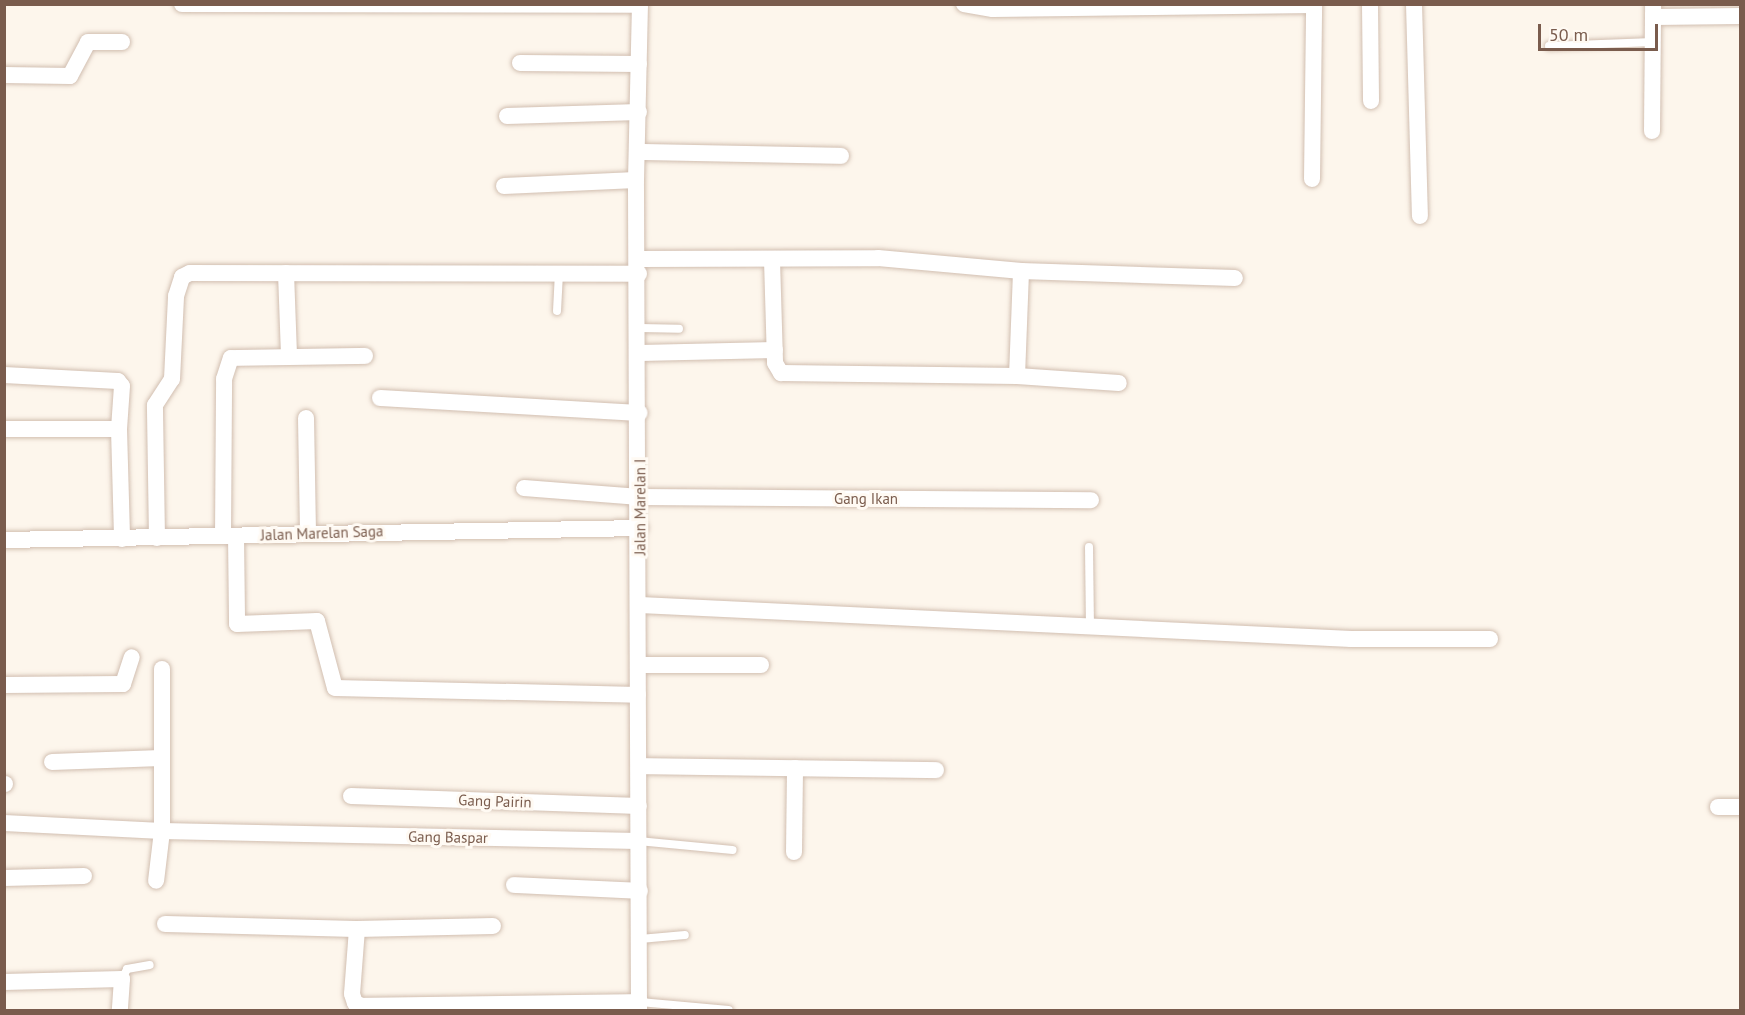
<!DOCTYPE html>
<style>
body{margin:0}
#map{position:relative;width:1745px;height:1015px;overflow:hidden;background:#fdf6ec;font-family:"PT Sans",sans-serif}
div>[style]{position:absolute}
.roads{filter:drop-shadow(0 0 2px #d1beb0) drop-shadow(0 0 2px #d1beb0)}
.service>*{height:8px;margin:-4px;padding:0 4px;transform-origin:4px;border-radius:4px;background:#fff}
.minor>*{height:16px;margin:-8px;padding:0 8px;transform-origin:8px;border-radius:8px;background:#fff}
span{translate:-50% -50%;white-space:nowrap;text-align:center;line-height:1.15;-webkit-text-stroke:6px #fffaf3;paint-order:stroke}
.street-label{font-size:15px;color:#7a5c4d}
.frame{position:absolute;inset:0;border:6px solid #7a5c4d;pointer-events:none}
.scale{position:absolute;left:1538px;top:24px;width:120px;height:27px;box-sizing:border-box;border:3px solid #7a5c4d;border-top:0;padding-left:8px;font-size:18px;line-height:21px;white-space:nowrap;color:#7a5c4d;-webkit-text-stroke:4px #fffaf3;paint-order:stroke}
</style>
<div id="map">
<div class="roads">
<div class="service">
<div style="left:1549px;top:46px;width:104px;rotate:-2.2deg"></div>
<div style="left:557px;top:311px;width:34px;rotate:-87deg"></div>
<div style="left:640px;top:328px;width:39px;rotate:1deg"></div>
<div style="left:1089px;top:547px;width:78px;rotate:89.3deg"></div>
<div style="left:638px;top:841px;width:95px;rotate:5.4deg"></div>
<div style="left:640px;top:939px;width:45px;rotate:-5.1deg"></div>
<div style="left:122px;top:979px;width:11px;rotate:-63deg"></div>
<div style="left:127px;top:969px;width:23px;rotate:-10deg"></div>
<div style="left:640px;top:1002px;width:89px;rotate:5.1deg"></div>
</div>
<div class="minor">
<div style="left:182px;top:4px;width:458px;rotate:0.1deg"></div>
<div style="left:964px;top:4px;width:29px;rotate:10deg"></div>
<div style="left:993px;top:9px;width:321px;rotate:-0.7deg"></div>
<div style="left:1370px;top:4px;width:97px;rotate:89.4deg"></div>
<div style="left:1414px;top:4px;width:212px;rotate:88.4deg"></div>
<div style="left:1654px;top:17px;width:86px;rotate:-0.7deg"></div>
<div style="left:520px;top:63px;width:119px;rotate:0.5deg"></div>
<div style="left:4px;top:75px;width:66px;rotate:0.9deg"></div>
<div style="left:70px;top:76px;width:38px;rotate:-62deg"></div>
<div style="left:88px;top:42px;width:34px"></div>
<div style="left:507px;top:116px;width:132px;rotate:-1.7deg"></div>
<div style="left:1652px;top:131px;width:127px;rotate:-89.5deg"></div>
<div style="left:639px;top:152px;width:202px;rotate:1.1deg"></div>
<div style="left:1312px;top:179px;width:175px;rotate:-89.3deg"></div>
<div style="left:504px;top:186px;width:132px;rotate:-2.6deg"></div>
<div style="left:639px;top:259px;width:239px;rotate:-0.2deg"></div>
<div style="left:878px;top:258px;width:144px;rotate:5.2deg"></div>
<div style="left:1021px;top:271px;width:214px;rotate:1.9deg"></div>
<div style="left:772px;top:260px;width:103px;rotate:88.3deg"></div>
<div style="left:775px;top:363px;width:12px;rotate:59deg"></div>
<div style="left:781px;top:373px;width:236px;rotate:0.7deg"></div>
<div style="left:1017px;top:376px;width:105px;rotate:-87.8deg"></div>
<div style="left:286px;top:273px;width:82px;rotate:87.9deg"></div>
<div style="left:640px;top:353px;width:135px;rotate:-1.3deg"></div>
<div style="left:4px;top:375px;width:114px;rotate:3deg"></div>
<div style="left:118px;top:381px;width:6px;rotate:51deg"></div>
<div style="left:122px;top:386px;width:43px;rotate:94deg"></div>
<div style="left:1017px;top:376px;width:102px;rotate:3.9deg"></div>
<div style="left:380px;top:398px;width:260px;rotate:3.3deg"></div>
<div style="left:306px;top:418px;width:116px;rotate:89deg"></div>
<div style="left:4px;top:429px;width:115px"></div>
<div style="left:119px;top:429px;width:110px;rotate:88.4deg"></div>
<div style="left:524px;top:488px;width:116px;rotate:4.4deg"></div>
<div style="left:640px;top:497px;width:451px;rotate:0.4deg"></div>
<div style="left:223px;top:536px;width:157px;rotate:-89.6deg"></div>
<div style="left:224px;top:379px;width:22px;rotate:-72deg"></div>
<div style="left:231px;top:358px;width:134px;rotate:-0.9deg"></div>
<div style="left:236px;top:536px;width:88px;rotate:89.3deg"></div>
<div style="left:237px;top:624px;width:80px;rotate:-2.1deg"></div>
<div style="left:317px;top:621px;width:69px;rotate:75deg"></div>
<div style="left:335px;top:688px;width:303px;rotate:1.3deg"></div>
<div style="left:157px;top:538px;width:133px;rotate:-90.9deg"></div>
<div style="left:155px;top:405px;width:31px;rotate:-57deg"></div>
<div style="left:172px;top:379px;width:83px;rotate:-87.2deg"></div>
<div style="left:176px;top:296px;width:20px;rotate:-72deg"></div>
<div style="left:182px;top:277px;width:9px;rotate:-27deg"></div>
<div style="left:190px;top:273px;width:449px;rotate:0.1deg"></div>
<div style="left:4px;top:540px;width:636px;rotate:-1.08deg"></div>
<div style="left:640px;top:605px;width:712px;rotate:2.74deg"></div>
<div style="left:1351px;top:639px;width:139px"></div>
<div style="left:640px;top:665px;width:121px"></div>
<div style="left:162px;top:669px;width:162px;rotate:90deg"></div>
<div style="left:162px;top:831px;width:476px;rotate:1.2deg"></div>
<div style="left:4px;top:685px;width:119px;rotate:-0.5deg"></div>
<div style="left:123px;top:684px;width:28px;rotate:-72deg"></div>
<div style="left:52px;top:762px;width:109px;rotate:-2.1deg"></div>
<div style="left:640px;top:766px;width:296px;rotate:0.8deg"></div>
<div style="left:4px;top:784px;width:1px"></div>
<div style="left:351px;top:796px;width:288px;rotate:2deg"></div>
<div style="left:1718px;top:807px;width:22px"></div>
<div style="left:4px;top:823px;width:158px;rotate:2.9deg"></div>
<div style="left:162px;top:831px;width:50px;rotate:96.8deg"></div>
<div style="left:794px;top:852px;width:84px;rotate:-89.3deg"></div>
<div style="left:4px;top:878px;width:80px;rotate:-1.4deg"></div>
<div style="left:514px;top:885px;width:126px;rotate:2.7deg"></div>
<div style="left:165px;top:924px;width:192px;rotate:1.5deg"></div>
<div style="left:357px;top:929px;width:65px;rotate:94.4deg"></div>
<div style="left:352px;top:994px;width:9px;rotate:72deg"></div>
<div style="left:355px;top:1003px;width:8px;rotate:23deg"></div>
<div style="left:362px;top:1006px;width:278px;rotate:-0.8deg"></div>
<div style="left:357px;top:929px;width:136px;rotate:-1.3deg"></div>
<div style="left:4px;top:982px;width:118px;rotate:-1.5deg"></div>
<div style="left:122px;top:979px;width:31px;rotate:94deg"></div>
<div style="left:639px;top:1010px;width:830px;rotate:-90.21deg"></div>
<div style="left:636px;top:180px;width:176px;rotate:-88.7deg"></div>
</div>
</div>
<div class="street-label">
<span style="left:866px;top:499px">Gang Ikan</span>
<span style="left:640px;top:507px;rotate:-90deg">Jalan Marelan I</span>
<span style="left:322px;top:533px;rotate:-2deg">Jalan Marelan Saga</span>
<span style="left:495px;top:801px;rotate:2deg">Gang Pairin</span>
<span style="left:448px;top:837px;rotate:1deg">Gang Baspar</span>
</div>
<div class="frame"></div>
<div class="scale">50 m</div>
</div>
